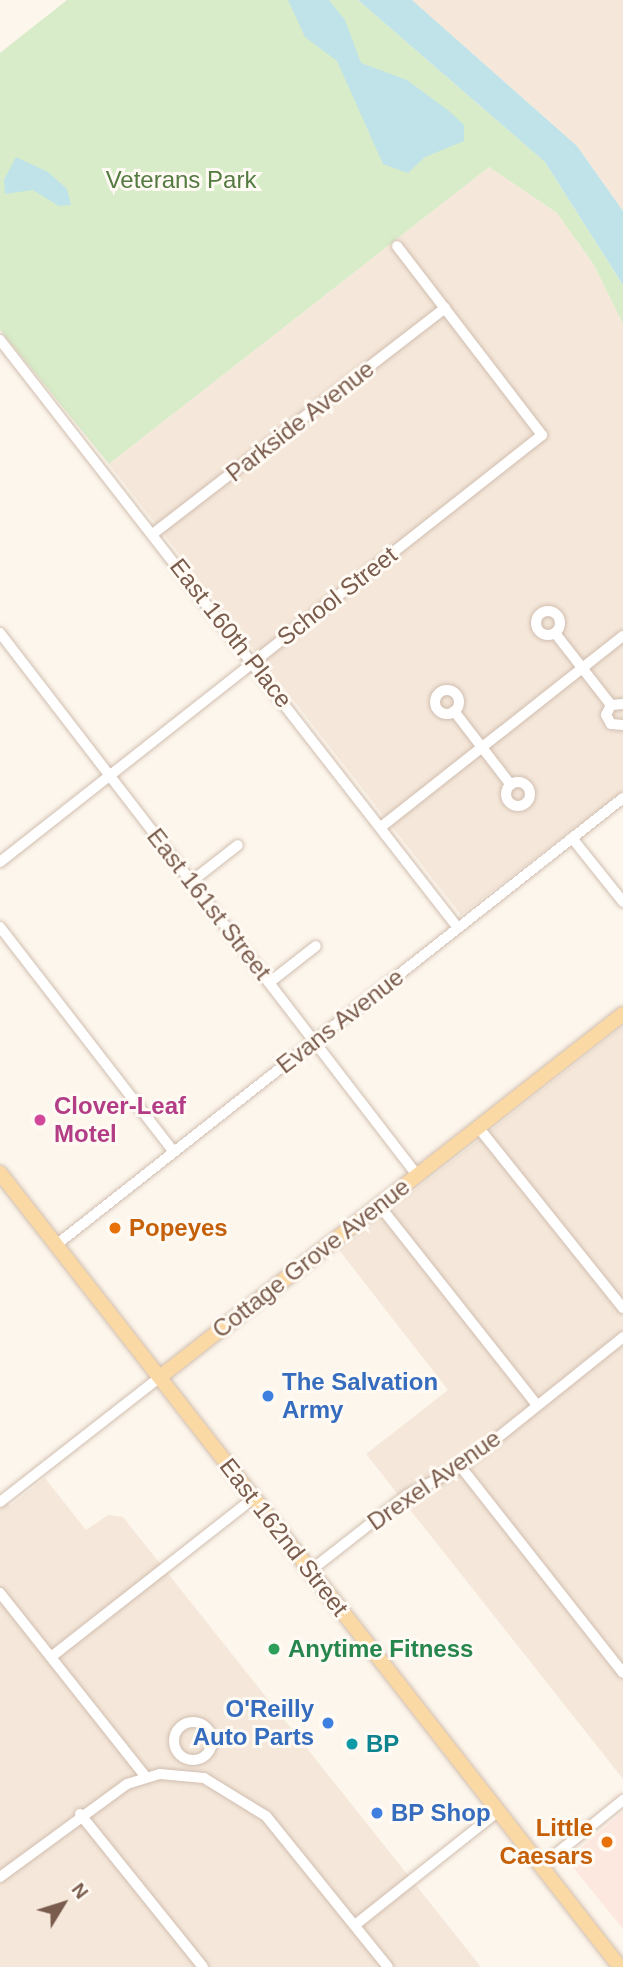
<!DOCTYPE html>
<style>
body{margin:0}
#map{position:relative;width:623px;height:1967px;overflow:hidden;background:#fdf6ec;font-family:Helvetica,sans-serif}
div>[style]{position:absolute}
.residential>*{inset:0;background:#f5e8da}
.commercial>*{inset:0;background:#fde8e0}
.green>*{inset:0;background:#d8ecc9}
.water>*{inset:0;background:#bfe3e8}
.roads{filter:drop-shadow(0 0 2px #d1beb0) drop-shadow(0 0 2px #d1beb0)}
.minor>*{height:10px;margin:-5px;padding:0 5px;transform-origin:5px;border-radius:5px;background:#fff}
.minor>.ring{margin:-5px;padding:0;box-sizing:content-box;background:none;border:10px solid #fff;border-radius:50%}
.major>*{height:14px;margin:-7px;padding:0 7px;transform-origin:7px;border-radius:7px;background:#fbd9a5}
.dots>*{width:19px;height:19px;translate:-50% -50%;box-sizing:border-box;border:4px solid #fffaf3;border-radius:50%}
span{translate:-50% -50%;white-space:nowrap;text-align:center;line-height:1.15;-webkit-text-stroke:6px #fffaf3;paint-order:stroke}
.park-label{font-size:24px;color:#537a41}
.street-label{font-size:24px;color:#7a5c4d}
.hotel-label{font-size:24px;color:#b23c85;font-weight:700}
.left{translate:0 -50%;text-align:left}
.food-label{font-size:24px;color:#c56008;font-weight:700}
.right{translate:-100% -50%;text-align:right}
.shop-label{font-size:24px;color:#366cbe;font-weight:700}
.leisure-label{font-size:24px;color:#27864d;font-weight:700}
.culture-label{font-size:24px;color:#0d838f;font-weight:700}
.north{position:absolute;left:28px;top:1869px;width:70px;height:70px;-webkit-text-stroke:5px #fffaf3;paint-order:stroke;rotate:52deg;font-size:19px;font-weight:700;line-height:28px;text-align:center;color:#7a5c4d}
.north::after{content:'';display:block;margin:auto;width:24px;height:32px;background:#7a5c4d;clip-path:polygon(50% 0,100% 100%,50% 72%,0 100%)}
</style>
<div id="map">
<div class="residential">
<div style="clip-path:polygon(412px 0,623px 0,623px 211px,577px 146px)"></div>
<div style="clip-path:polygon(489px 167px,557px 213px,594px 265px,623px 324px,623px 791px,461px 915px,109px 464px)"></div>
<div style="clip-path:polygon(623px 1026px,623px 1779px,366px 1454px,448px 1390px,339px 1250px)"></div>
<div style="clip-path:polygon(45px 1478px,86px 1530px,108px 1515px,123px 1517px,481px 1967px,0 1967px,0 1494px,10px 1506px)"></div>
</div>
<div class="commercial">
<div style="clip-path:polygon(623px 1812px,623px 1929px,567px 1860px)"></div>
</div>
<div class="green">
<div style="clip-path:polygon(67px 0,358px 0,545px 162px,623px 285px,623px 324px,594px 265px,557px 213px,489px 167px,109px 464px,0 330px,0 53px)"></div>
</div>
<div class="water">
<div style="clip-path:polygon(288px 0,329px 0,345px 20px,361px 63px,407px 80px,449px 111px,464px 125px,464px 141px,425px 157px,408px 173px,383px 164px,337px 61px,305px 37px)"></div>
<div style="clip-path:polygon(358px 0,412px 0,577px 146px,623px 211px,623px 285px,545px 162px)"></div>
<div style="clip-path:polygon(16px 157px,48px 172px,67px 189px,71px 205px,59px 206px,33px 190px,5px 194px,4px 180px)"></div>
</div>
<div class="roads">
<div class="minor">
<div style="left:0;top:340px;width:745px;rotate:52.08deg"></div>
<div style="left:154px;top:533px;width:368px;rotate:-37.7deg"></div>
<div class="ring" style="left:536px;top:611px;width:14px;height:14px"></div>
<div style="left:0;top:633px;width:684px;rotate:52.43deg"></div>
<div style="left:555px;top:633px;width:91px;rotate:52.1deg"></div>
<div class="ring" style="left:435px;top:690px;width:14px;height:14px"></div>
<div style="left:623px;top:704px;width:12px;rotate:175deg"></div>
<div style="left:611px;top:705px;width:11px;rotate:117deg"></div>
<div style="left:606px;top:715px;width:10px;rotate:61deg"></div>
<div style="left:611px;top:724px;width:12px;rotate:5deg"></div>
<div style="left:454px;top:711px;width:93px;rotate:52.4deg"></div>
<div class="ring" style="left:506px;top:782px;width:14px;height:14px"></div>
<div style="left:381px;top:827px;width:308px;rotate:-38.3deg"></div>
<div style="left:572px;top:838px;width:82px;rotate:51.4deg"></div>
<div style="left:0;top:862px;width:690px;rotate:-38.23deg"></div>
<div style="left:542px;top:435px;width:238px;rotate:-127.5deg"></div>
<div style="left:192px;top:881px;width:58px;rotate:-38deg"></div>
<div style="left:0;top:927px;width:284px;rotate:52.3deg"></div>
<div style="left:270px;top:982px;width:58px;rotate:-38deg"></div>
<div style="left:478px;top:1127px;width:232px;rotate:51.3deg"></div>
<div style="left:379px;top:1205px;width:255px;rotate:51.7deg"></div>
<div style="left:56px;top:1245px;width:722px;rotate:-38.25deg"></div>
<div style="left:461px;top:1467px;width:262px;rotate:51.8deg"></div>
<div style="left:0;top:1502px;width:203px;rotate:-38deg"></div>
<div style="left:310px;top:1571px;width:123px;rotate:-38.1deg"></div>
<div style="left:407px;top:1495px;width:61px;rotate:-27.4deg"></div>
<div style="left:461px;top:1467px;width:208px;rotate:-38.7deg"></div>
<div style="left:0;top:1593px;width:235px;rotate:51.6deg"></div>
<div style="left:51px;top:1657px;width:258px;rotate:-38.1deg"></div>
<div class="ring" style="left:174px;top:1722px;width:28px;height:28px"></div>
<div style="left:80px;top:1814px;width:196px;rotate:51.2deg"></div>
<div style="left:540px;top:1867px;width:107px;rotate:-38.9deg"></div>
<div style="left:0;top:1877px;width:157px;rotate:-36.2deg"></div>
<div style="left:127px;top:1784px;width:34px;rotate:-17deg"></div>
<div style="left:160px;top:1774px;width:44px;rotate:5.2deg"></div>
<div style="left:204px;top:1778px;width:73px;rotate:31.5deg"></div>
<div style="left:266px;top:1816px;width:194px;rotate:51.1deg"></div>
<div style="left:355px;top:1925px;width:181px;rotate:-38.5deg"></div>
</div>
<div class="major">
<div style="left:0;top:1173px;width:1007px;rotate:52.02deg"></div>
<div style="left:160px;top:1377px;width:588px;rotate:-38.1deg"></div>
</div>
</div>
<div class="dots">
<div style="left:40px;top:1120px;background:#d1479c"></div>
<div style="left:115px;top:1228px;background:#e8710a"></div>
<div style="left:268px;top:1396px;background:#3f7fe0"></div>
<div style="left:274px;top:1649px;background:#2e9e5b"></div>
<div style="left:328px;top:1723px;background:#3f7fe0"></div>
<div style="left:352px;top:1744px;background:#0f9aa8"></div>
<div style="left:377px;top:1813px;background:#3f7fe0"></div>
<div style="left:607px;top:1842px;background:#e8710a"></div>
</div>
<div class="park-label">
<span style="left:181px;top:180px">Veterans Park</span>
</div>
<div class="street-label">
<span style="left:300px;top:421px;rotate:-38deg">Parkside Avenue</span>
<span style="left:337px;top:596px;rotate:-38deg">School Street</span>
<span style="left:231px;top:633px;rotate:52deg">East 160th Place</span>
<span style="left:209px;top:904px;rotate:52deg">East 161st Street</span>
<span style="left:340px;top:1021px;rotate:-38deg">Evans Avenue</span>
<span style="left:311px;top:1258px;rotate:-38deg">Cottage Grove Avenue</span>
<span style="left:434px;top:1480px;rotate:-35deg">Drexel Avenue</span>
<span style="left:284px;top:1537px;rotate:52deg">East 162nd Street</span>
</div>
<div class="hotel-label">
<span class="left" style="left:54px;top:1120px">Clover-Leaf<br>Motel</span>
</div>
<div class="food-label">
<span class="left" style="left:129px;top:1228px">Popeyes</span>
<span class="right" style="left:593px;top:1842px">Little<br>Caesars</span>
</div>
<div class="shop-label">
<span class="left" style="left:282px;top:1396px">The Salvation<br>Army</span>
<span class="right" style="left:314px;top:1723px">O'Reilly<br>Auto Parts</span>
<span class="left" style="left:391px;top:1813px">BP Shop</span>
</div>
<div class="leisure-label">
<span class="left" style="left:288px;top:1649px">Anytime Fitness</span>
</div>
<div class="culture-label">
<span class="left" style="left:366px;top:1744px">BP</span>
</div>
<div class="north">N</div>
</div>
